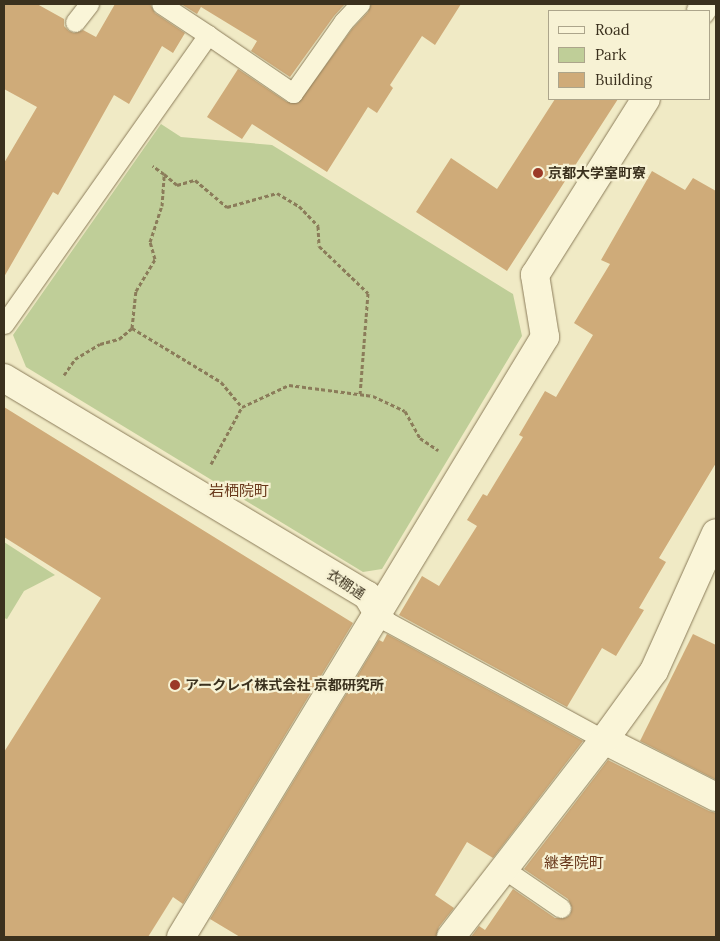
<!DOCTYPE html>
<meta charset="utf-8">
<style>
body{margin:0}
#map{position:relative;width:720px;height:941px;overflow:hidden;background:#f0eac5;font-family:Lora,"Noto Sans JP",serif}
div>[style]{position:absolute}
.green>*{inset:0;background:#bfce98}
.building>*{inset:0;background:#cfab79}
.path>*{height:3px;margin-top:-1.5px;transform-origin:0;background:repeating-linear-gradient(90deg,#8b7c5a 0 4px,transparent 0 6.5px)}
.roads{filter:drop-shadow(0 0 1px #8b7c5a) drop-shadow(0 0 1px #8b7c5a)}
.service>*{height:19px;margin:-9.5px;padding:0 9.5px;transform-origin:9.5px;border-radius:9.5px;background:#faf5d8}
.minor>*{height:28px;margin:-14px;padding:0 14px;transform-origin:14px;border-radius:14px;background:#faf5d8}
.dots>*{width:14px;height:14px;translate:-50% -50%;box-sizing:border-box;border:2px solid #f7f2d4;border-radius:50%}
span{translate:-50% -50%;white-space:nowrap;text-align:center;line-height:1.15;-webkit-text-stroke:4.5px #f7f2d4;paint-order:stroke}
.poi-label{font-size:14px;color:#3b311e;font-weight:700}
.left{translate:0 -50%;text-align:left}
.street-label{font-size:14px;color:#3b311e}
.neighbourhood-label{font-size:15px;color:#69391c}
.frame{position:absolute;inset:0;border:5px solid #3b311e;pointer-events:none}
.legend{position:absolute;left:548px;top:10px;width:162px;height:90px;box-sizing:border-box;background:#f7f2d4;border:1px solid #aca58b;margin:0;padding:6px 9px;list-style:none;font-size:15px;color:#3b311e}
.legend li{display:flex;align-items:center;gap:10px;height:25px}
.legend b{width:25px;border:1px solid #aca58b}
</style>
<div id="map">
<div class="green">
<div style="clip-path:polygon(161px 124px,181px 137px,272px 145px,513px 294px,522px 336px,382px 569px,363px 572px,26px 367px,13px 335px)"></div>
<div style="clip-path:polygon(4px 542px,55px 575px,24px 591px,7px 619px,4px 618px)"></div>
</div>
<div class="building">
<div style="clip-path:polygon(4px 4px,37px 4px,64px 19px,64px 26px,69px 31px,74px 33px,83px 30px,96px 37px,115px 4px,150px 4px,155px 13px,185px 33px,173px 53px,162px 46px,129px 104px,114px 95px,58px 195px,53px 192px,4px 277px,4px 163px,37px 107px,4px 89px)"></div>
<div style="clip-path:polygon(181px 4px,345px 4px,334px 16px,290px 77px,251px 51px,257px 41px,201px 7px,197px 14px)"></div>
<div style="clip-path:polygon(371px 4px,461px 4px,435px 45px,422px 36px,390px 85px,393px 88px,377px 113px,368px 107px,327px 172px,252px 124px,242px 139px,207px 117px,238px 69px,287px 102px,298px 103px,352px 29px,368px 12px)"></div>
<div style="clip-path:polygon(555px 99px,618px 99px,507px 271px,416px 212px,451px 158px,497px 189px)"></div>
<div style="clip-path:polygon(652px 171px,685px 190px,693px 178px,716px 191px,716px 463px,659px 558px,666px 562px,639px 608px,644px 610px,616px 656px,602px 648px,567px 707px,399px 615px,422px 576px,439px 586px,477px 526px,467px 520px,483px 494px,487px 496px,523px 437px,519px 435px,545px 391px,556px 397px,593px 335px,574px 323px,610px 264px,601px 260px)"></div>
<div style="clip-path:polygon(4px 407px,353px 623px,183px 904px,173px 897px,148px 937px,4px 937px,4px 752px,101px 598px,4px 537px)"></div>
<div style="clip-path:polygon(387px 634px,583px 741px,493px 858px,467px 842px,435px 895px,454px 908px,439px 927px,436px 937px,240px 937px,210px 919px,379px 640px,383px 642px)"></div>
<div style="clip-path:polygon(693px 634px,716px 645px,716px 780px,640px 741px)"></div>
<div style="clip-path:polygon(608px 760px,709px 811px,716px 813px,716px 937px,471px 937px,479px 926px,485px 930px,513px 889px,555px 918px,565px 918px,570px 915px,572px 908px,568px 899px,524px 869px)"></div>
</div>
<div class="path">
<div style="left:164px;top:174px;width:17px;rotate:40deg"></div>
<div style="left:177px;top:185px;width:19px;rotate:-16deg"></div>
<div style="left:195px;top:180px;width:42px;rotate:40.2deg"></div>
<div style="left:227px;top:207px;width:52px;rotate:-15.6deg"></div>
<div style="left:277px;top:193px;width:26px;rotate:31deg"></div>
<div style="left:299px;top:206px;width:28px;rotate:46deg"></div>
<div style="left:318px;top:226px;width:20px;rotate:87deg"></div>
<div style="left:319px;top:246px;width:68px;rotate:43.8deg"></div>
<div style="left:368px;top:293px;width:101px;rotate:94.5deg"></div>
<div style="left:132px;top:328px;width:37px;rotate:-84deg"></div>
<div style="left:136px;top:291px;width:37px;rotate:-59deg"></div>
<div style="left:155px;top:259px;width:18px;rotate:-106deg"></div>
<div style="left:150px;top:242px;width:38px;rotate:-72deg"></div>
<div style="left:162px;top:206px;width:32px;rotate:-86deg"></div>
<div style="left:164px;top:174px;width:14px;rotate:-144deg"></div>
<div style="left:64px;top:375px;width:19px;rotate:-55deg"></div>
<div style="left:75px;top:359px;width:29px;rotate:-31deg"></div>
<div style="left:100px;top:344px;width:20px;rotate:-15deg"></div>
<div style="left:119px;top:339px;width:17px;rotate:-40deg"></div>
<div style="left:132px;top:328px;width:104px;rotate:31.2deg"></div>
<div style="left:221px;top:382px;width:33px;rotate:50deg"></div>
<div style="left:211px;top:464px;width:65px;rotate:-61.5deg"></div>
<div style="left:242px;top:407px;width:52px;rotate:-25.1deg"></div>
<div style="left:289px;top:385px;width:85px;rotate:7.5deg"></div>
<div style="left:373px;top:396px;width:35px;rotate:25deg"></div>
<div style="left:405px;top:411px;width:31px;rotate:61deg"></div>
<div style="left:420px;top:438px;width:22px;rotate:34deg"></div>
</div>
<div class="roads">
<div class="service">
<div style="left:75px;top:22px;width:23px;rotate:-52deg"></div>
<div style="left:208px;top:35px;width:103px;rotate:34.3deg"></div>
<div style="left:293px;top:93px;width:87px;rotate:-54.8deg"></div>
<div style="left:343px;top:22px;width:25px;rotate:-47deg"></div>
<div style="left:4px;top:324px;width:354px;rotate:-54.8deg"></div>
<div style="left:208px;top:35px;width:56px;rotate:-146.6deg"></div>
<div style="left:378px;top:613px;width:13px;rotate:42deg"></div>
<div style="left:388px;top:622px;width:246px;rotate:28.6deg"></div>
<div style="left:504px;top:869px;width:69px;rotate:34.4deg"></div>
</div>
<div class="minor">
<div style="left:701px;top:11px;width:4px;rotate:-56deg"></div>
<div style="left:4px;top:378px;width:423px;rotate:30.9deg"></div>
<div style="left:367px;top:595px;width:21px;rotate:59deg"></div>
<div style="left:604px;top:740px;width:126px;rotate:27deg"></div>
<div style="left:181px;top:937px;width:702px;rotate:-58.76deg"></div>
<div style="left:545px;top:337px;width:63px;rotate:-99.2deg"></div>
<div style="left:535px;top:275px;width:208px;rotate:-57.8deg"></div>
<div style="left:451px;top:937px;width:249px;rotate:-52.2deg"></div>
<div style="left:604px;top:740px;width:85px;rotate:-54.1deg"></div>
<div style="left:654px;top:671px;width:151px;rotate:-65.8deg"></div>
</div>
</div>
<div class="dots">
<div style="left:538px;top:173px;background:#9c3a28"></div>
<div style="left:175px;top:685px;background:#9c3a28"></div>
</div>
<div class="poi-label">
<span class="left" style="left:548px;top:173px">京都大学室町寮</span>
<span class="left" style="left:185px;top:685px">アークレイ株式会社 京都研究所</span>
</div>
<div class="street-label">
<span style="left:346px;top:584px;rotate:33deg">衣棚通</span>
</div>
<div class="neighbourhood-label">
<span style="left:239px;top:491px">岩栖院町</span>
<span style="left:574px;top:863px">継孝院町</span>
</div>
<div class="frame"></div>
<ul class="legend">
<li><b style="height:6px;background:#faf5d8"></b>Road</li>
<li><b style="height:14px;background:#bfce98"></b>Park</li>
<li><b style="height:14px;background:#cfab79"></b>Building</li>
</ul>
</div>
